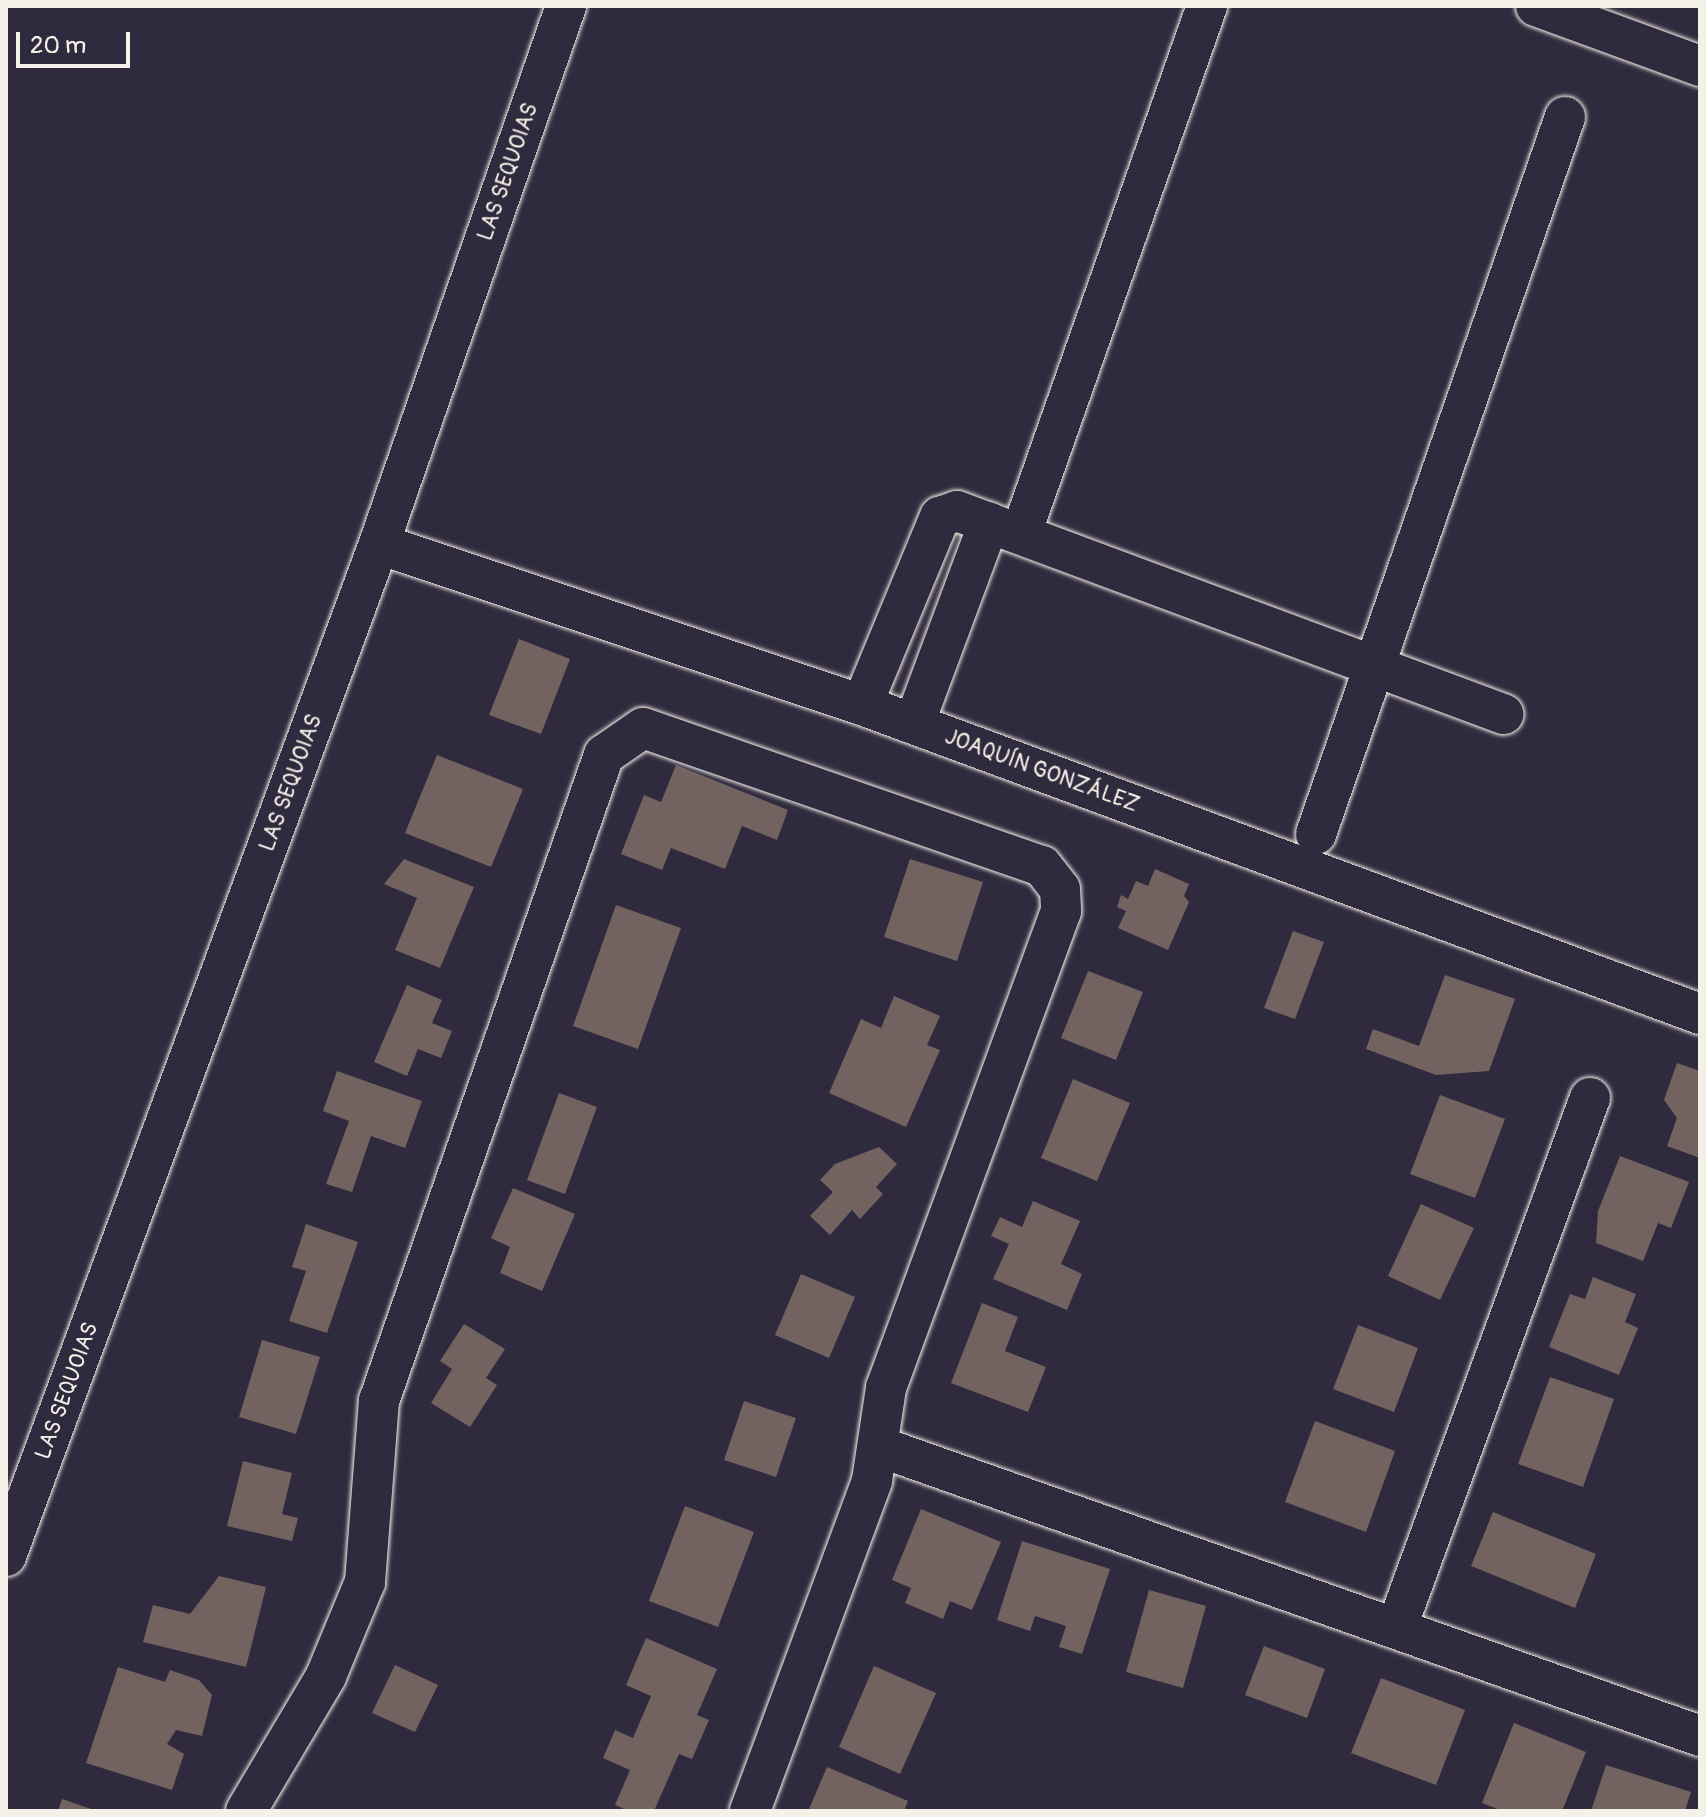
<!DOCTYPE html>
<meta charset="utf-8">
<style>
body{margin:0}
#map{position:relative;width:1706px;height:1817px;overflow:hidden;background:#2f2a3d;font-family:Pangolin,sans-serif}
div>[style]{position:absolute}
.building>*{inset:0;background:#736360}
.roads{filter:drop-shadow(0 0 2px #f4f1e8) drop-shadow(0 0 2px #f4f1e8)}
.minor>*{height:40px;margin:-20px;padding:0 20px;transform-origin:20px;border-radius:20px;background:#2f2a3d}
span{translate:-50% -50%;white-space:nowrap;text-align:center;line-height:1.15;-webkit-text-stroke:6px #2f2a3d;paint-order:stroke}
.street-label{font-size:22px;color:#f4f1e8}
.frame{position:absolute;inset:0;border:8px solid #f4f1e8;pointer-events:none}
.scale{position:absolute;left:16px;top:32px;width:114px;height:36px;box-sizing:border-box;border:4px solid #f4f1e8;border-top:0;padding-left:10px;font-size:24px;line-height:28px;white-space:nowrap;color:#f4f1e8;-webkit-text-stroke:6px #2f2a3d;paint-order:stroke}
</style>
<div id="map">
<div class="building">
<div style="clip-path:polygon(519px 639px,570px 659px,541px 734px,489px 715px)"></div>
<div style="clip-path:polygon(437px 755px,523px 789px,491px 867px,405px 833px)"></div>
<div style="clip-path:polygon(676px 765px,788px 810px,777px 840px,742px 826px,725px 869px,671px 848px,662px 870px,621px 854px,644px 795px,661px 802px)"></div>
<div style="clip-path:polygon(404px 859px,474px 887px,440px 968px,395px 950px,417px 898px,384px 884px)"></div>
<div style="clip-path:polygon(910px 859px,983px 882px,957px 961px,884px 937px)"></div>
<div style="clip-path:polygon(1155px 869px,1189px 884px,1184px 896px,1189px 902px,1168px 950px,1118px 928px,1126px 911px,1117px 907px,1121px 895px,1128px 899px,1136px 881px,1148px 886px)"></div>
<div style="clip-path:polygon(616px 905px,681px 928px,638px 1049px,573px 1026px)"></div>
<div style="clip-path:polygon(1293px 931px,1324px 942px,1295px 1019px,1264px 1008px)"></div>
<div style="clip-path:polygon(1088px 971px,1143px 992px,1116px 1060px,1061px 1038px)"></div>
<div style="clip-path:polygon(1445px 975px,1515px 999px,1489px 1071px,1436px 1075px,1366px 1049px,1373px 1029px,1419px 1046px)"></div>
<div style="clip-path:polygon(407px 985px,442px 1000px,432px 1023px,452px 1031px,441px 1058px,418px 1049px,407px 1076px,374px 1062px)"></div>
<div style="clip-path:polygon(894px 996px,940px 1016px,927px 1045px,940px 1050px,906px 1127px,829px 1093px,861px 1019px,881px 1028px)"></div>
<div style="clip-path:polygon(1677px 1063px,1700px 1071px,1700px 1158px,1667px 1146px,1677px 1118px,1664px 1100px)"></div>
<div style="clip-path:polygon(337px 1071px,422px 1101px,405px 1148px,371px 1136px,352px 1192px,326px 1184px,349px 1121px,323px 1111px)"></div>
<div style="clip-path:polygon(1073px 1079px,1130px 1103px,1097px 1181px,1041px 1158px)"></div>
<div style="clip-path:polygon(559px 1093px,597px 1107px,565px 1194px,527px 1180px)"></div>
<div style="clip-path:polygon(1440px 1095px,1505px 1119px,1475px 1198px,1410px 1174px)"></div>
<div style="clip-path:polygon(879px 1147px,897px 1164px,876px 1187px,883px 1194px,860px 1219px,852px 1210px,830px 1235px,810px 1216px,833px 1192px,820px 1180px,835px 1164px)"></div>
<div style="clip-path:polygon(1620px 1156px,1689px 1182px,1671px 1228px,1658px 1223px,1643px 1261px,1596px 1243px,1598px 1211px)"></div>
<div style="clip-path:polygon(513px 1188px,575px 1214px,542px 1291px,500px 1273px,510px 1247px,491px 1238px)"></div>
<div style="clip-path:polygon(1033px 1201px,1080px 1221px,1061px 1264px,1082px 1274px,1067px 1310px,993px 1279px,1009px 1244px,991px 1236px,1000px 1217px,1022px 1227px)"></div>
<div style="clip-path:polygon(1421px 1204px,1474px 1228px,1440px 1300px,1388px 1276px)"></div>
<div style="clip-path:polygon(306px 1224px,358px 1242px,327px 1333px,289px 1321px,306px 1271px,292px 1267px)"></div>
<div style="clip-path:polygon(801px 1274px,855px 1297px,829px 1358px,775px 1335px)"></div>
<div style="clip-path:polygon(1593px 1277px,1636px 1294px,1625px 1322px,1638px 1328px,1619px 1375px,1549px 1347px,1570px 1294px,1585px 1299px)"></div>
<div style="clip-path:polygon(982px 1303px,1018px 1317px,1005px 1351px,1046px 1367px,1028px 1412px,951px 1383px)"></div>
<div style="clip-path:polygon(464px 1324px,505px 1349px,486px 1378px,497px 1385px,470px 1427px,431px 1403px,452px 1369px,440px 1361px)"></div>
<div style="clip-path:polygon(1358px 1325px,1418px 1348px,1394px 1412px,1333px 1389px)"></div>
<div style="clip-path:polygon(262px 1340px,320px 1357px,296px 1434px,239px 1417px)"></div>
<div style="clip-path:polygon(1550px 1377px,1614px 1399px,1583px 1487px,1518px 1464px)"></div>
<div style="clip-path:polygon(744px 1401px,796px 1418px,776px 1477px,724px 1460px)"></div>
<div style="clip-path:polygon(1315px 1421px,1395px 1451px,1366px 1532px,1285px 1502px)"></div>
<div style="clip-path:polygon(243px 1461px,292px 1473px,282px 1514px,298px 1518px,292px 1541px,227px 1526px)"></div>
<div style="clip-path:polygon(685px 1506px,754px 1532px,718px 1627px,649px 1601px)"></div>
<div style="clip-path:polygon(921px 1509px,1001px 1542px,972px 1610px,950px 1601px,943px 1619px,905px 1603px,911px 1588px,892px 1580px)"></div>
<div style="clip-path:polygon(1493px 1512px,1596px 1554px,1575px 1608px,1471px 1566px)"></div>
<div style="clip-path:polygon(1022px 1541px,1110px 1569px,1082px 1654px,1059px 1647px,1066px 1626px,1035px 1616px,1030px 1631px,997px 1620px)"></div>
<div style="clip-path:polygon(219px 1576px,266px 1587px,246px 1667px,143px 1642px,153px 1605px,190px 1614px)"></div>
<div style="clip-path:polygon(1149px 1590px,1206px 1606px,1183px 1688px,1126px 1672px)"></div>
<div style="clip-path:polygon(646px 1638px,717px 1669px,697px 1715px,709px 1720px,692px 1759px,679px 1754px,654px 1811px,629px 1811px,615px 1805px,630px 1770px,603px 1758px,615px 1730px,633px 1738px,651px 1696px,626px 1685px)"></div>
<div style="clip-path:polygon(1264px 1646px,1325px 1669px,1307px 1718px,1245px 1695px)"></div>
<div style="clip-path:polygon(395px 1665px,438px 1685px,415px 1732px,372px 1713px)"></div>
<div style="clip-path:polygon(874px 1666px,936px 1693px,900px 1774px,839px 1747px)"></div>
<div style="clip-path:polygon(118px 1667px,165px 1682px,170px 1670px,199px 1680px,212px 1695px,202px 1736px,176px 1730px,167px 1744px,184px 1754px,172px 1790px,86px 1763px)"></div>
<div style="clip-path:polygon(1381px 1678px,1465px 1710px,1436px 1785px,1351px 1753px)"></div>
<div style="clip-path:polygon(1514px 1723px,1586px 1752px,1562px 1811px,1503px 1811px,1482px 1803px)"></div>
<div style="clip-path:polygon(1606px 1765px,1691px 1792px,1685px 1811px,1591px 1811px)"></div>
<div style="clip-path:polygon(827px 1767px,908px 1801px,904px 1811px,809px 1809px)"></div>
<div style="clip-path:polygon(62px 1799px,94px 1810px,94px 1811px,58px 1811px)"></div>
</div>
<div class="roads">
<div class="minor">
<div style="left:1536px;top:6px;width:175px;rotate:20.1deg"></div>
<div style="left:1022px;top:531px;width:557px;rotate:-70.59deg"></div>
<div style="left:379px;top:544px;width:509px;rotate:18.43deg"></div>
<div style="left:862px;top:705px;width:893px;rotate:20.24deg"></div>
<div style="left:862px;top:705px;width:204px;rotate:-67.5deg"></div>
<div style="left:940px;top:517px;width:18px;rotate:-19deg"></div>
<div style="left:957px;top:511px;width:583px;rotate:20.39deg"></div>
<div style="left:920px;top:708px;width:198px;rotate:-69.6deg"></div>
<div style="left:1316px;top:834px;width:759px;rotate:-70.85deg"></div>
<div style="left:880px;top:1447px;width:869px;rotate:19.41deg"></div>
<div style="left:6px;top:1556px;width:1079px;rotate:-69.77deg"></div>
<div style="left:379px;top:544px;width:570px;rotate:-70.83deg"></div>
<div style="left:1398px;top:1624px;width:560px;rotate:-69.95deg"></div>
<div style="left:246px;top:1811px;width:157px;rotate:-59.3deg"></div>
<div style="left:326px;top:1676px;width:102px;rotate:-67.5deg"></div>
<div style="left:365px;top:1582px;width:182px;rotate:-85.6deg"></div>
<div style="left:379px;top:1401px;width:684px;rotate:-70.8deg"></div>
<div style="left:604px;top:755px;width:47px;rotate:-34.7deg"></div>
<div style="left:643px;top:728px;width:422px;rotate:19.1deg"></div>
<div style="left:1042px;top:866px;width:29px;rotate:52deg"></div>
<div style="left:1060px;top:889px;width:22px;rotate:87deg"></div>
<div style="left:1061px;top:911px;width:508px;rotate:110.15deg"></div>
<div style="left:886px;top:1388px;width:94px;rotate:98.6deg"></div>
<div style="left:872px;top:1481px;width:352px;rotate:110.3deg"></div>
</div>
</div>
<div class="street-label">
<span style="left:508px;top:172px;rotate:-71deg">LAS SEQUOIAS</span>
<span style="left:1042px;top:771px;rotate:20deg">JOAQUÍN GONZÁLEZ</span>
<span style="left:291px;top:783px;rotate:-70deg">LAS SEQUOIAS</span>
<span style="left:67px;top:1391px;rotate:-70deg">LAS SEQUOIAS</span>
</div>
<div class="frame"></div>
<div class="scale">20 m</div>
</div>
